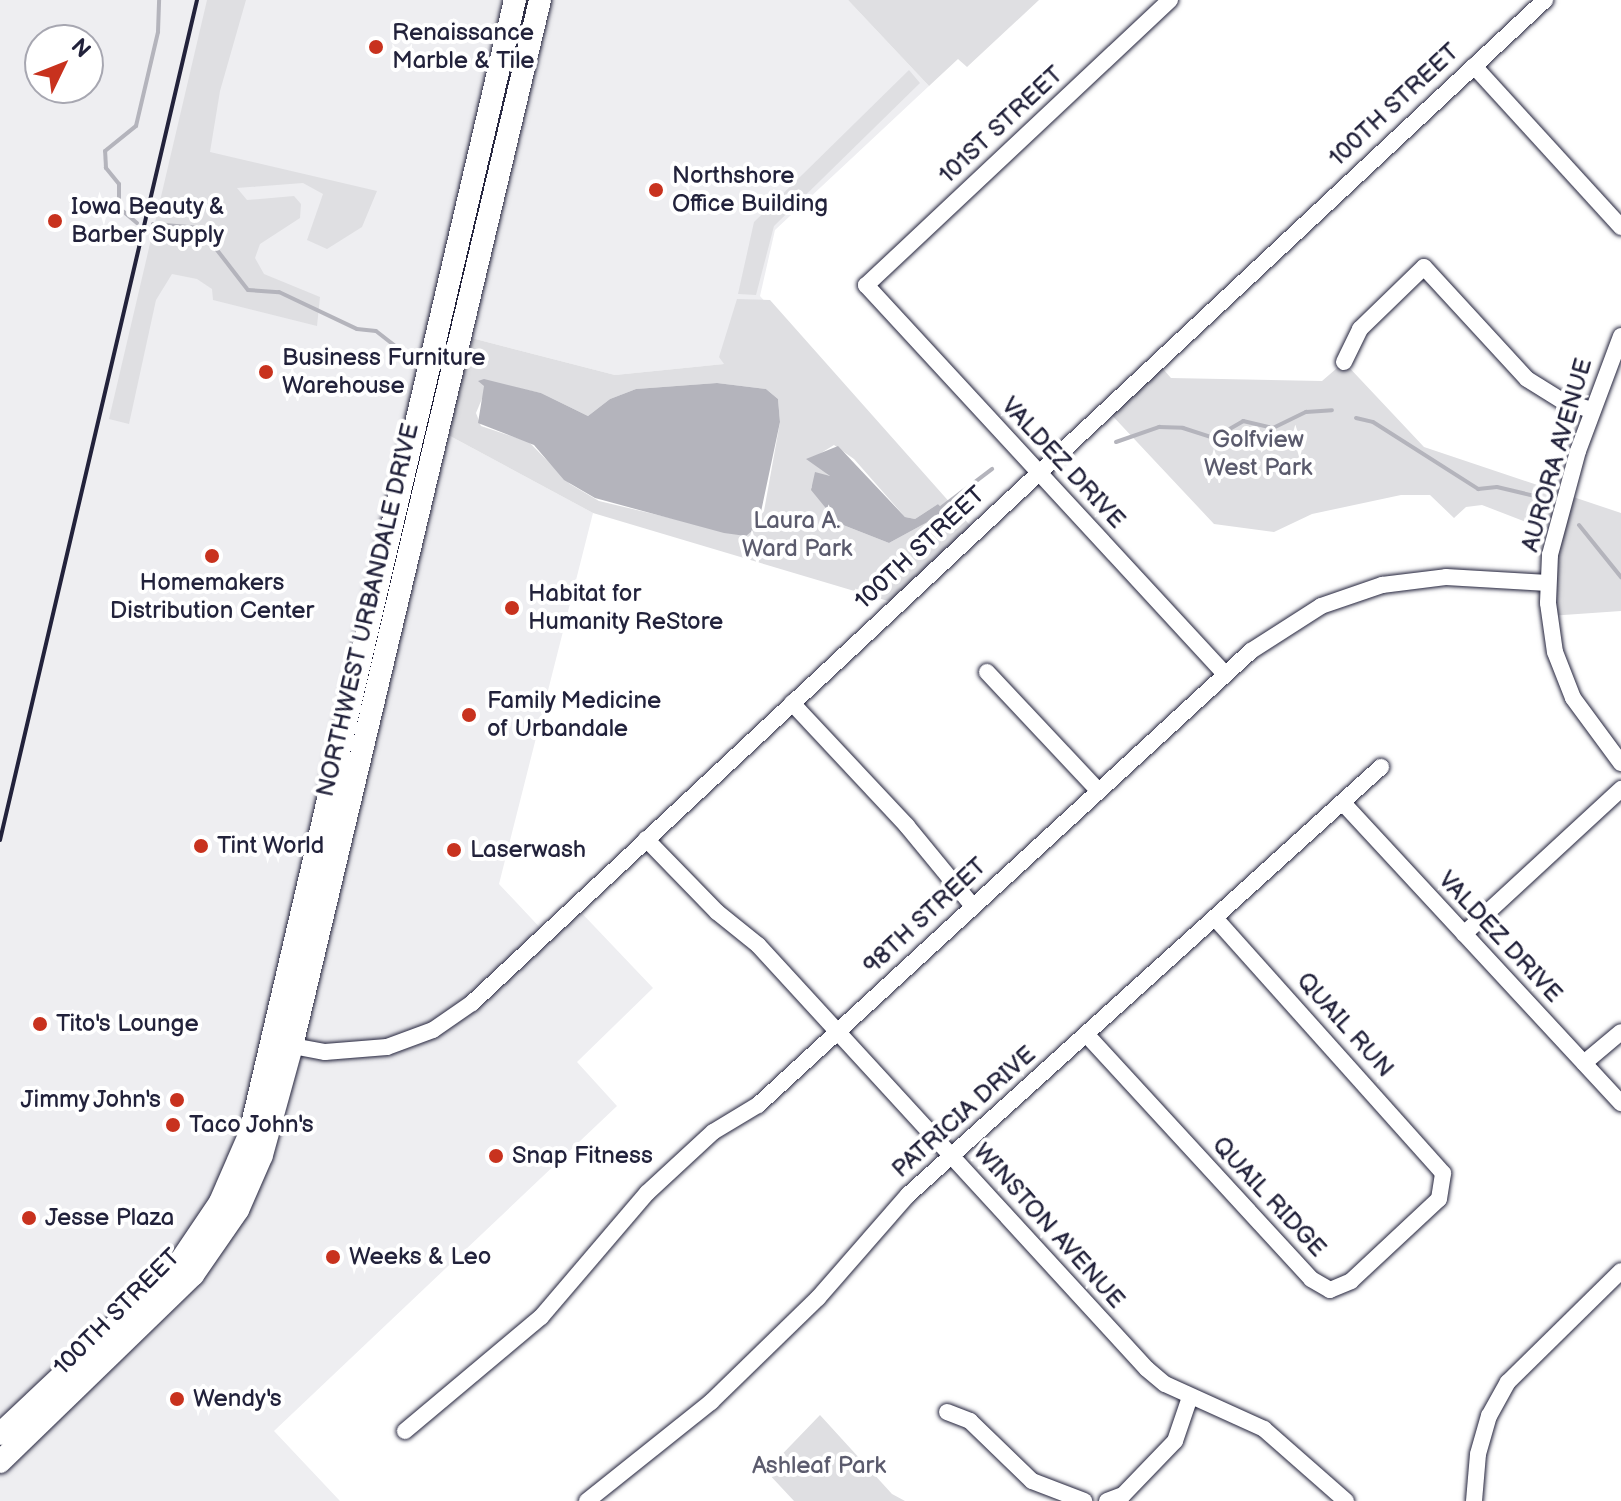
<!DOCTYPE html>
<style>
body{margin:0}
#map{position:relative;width:1621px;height:1501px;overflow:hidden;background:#fff;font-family:"Balsamiq Sans",sans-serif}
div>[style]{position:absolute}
.built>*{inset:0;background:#eeeef1}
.green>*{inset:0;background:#dfdfe2}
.water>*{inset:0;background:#b4b4bc}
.stream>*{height:4px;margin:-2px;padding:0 2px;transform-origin:2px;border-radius:2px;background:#b4b4bc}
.roads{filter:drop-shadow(0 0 2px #22223b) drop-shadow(0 0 2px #22223b)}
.minor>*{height:16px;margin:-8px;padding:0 8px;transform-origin:8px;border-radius:8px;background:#fff}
.major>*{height:22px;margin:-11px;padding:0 11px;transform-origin:11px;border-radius:11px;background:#fff}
.rail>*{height:4px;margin:-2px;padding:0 2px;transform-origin:2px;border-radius:2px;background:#22223b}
.dots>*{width:22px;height:22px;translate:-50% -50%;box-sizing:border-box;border:4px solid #fff;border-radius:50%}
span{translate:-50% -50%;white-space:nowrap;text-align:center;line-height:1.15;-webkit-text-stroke:8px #fff;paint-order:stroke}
.poi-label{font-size:24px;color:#22223b}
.left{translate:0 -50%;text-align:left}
.right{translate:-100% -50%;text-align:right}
.street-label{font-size:24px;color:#22223b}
.park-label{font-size:24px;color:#5b5b6d}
.north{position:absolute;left:24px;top:24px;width:80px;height:80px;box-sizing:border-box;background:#fff;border:2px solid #a7a7b1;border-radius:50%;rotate:47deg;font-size:22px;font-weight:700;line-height:32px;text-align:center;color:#22223b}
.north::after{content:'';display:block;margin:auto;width:28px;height:36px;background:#c8321e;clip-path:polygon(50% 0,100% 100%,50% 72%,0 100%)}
</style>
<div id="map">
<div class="built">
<div style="clip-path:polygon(evenodd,0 0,515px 0,273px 1041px,205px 1227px,0 1434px,0 0,40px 40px,88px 40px,88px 88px,40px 88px,40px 40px)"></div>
<div style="clip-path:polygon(540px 0,848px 0,929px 86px,775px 230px,760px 296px,813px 355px,615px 375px,460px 335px)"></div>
<div style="clip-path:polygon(437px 429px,593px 513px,499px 884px,545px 933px,575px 906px,653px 988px,577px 1062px,617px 1106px,274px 1431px,340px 1501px,0 1501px,0 1462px,225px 1232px)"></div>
</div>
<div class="green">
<div style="clip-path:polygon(207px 0,246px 0,220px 91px,210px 152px,377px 191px,362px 227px,327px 249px,307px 240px,323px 194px,303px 183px,237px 188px,247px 200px,294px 196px,301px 204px,300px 218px,260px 244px,255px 258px,264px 274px,320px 297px,317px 326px,213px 300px,212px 289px,197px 279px,172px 274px,156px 300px,129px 424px,109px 419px)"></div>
<div style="clip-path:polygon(848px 0,1039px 0,967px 67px,958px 59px,929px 86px)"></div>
<div style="clip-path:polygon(909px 70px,920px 83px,774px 226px,756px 295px,738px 294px,754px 222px)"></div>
<div style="clip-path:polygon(evenodd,737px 299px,770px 300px,976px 532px,898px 604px,593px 513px,437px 429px,460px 335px,615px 375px,724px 364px,719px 357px,737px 299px,489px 382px,541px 393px,588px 416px,610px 399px,636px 389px,717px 383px,766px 389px,778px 399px,780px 422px,764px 511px,746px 536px,599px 501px,570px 484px,529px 442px,481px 426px,476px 413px,489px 382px,737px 299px,834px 445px,854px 459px,905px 517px,915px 519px,938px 504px,946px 512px,889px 543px,838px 523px,811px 487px,830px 477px,813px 458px,834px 445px)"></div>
<div style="clip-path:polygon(1157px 362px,1171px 378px,1322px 381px,1344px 362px,1424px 447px,1621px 513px,1621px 611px,1549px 616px,1559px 521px,1546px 516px,1544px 523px,1534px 525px,1482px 505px,1466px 507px,1454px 518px,1430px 495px,1401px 495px,1312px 514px,1274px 532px,1214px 524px,1107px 410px)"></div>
<div style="clip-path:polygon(820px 1415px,892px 1494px,905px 1501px,794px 1501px,766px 1471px)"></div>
</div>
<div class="water">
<div style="clip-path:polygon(484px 379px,541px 393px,588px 416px,610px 399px,636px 389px,717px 383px,766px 389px,778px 399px,780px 422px,758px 526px,746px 536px,724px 533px,595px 498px,564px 480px,534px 445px,478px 423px,484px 386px,478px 381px)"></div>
<div style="clip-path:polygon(838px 446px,905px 517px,915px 519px,938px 504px,946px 512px,889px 543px,838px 523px,811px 490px,815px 472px,830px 476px,806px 459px)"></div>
</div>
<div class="stream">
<div style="left:137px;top:223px;width:23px;rotate:-140deg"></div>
<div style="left:119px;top:208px;width:24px;rotate:-90deg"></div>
<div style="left:119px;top:184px;width:21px;rotate:-129deg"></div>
<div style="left:106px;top:168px;width:17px;rotate:-93deg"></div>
<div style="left:105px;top:151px;width:40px;rotate:-39deg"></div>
<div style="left:136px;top:126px;width:97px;rotate:-76.8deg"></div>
<div style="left:158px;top:32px;width:32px;rotate:-88deg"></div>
<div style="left:153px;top:224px;width:47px;rotate:4.9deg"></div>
<div style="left:200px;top:228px;width:78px;rotate:52.3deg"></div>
<div style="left:248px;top:290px;width:31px;rotate:4deg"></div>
<div style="left:279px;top:292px;width:86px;rotate:25.4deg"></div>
<div style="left:357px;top:329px;width:19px;rotate:6deg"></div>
<div style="left:376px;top:331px;width:31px;rotate:38deg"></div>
<div style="left:1356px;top:418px;width:17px;rotate:13deg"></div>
<div style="left:1373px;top:422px;width:125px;rotate:32.5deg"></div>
<div style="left:1478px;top:489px;width:19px;rotate:-6deg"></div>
<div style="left:1497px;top:487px;width:43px;rotate:13.4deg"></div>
<div style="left:1116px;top:442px;width:46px;rotate:-19.2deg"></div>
<div style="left:1159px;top:427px;width:24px;rotate:2deg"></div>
<div style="left:1183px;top:428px;width:33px;rotate:18deg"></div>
<div style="left:1214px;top:438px;width:34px;rotate:-30deg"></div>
<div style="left:1243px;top:421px;width:31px;rotate:13deg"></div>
<div style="left:1273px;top:428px;width:37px;rotate:-26deg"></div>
<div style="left:1306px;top:412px;width:26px;rotate:-4deg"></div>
<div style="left:942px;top:507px;width:63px;rotate:-37.2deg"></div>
<div style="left:1579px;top:525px;width:67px;rotate:51.1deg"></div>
</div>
<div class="roads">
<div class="minor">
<div style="left:1170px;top:0;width:417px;rotate:136.8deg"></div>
<div style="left:866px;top:285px;width:529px;rotate:47.3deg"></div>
<div style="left:1474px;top:66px;width:218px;rotate:47.6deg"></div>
<div style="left:1621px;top:336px;width:123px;rotate:110.5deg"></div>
<div style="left:1578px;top:451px;width:108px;rotate:105.1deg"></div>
<div style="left:1550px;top:555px;width:48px;rotate:92.4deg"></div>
<div style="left:1548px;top:603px;width:49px;rotate:81.9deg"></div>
<div style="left:1555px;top:652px;width:49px;rotate:68.6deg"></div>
<div style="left:1573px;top:698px;width:81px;rotate:53.6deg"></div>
<div style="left:1344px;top:362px;width:37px;rotate:-64deg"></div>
<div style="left:1360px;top:329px;width:89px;rotate:-44.1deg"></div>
<div style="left:1424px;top:267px;width:152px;rotate:47.4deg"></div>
<div style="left:1527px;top:379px;width:44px;rotate:31.9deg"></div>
<div style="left:1564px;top:402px;width:29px;rotate:16deg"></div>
<div style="left:987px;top:672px;width:162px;rotate:46.8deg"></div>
<div style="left:792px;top:703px;width:168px;rotate:46.9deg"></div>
<div style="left:907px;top:826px;width:102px;rotate:50.6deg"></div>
<div style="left:1344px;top:804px;width:408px;rotate:47.2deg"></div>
<div style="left:646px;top:839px;width:102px;rotate:45.8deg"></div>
<div style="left:717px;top:912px;width:53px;rotate:38.8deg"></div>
<div style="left:758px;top:945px;width:575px;rotate:47.47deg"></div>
<div style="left:1147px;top:1369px;width:23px;rotate:40deg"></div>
<div style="left:1165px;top:1384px;width:109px;rotate:24.4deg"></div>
<div style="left:1264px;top:1429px;width:109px;rotate:41.3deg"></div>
<div style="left:1464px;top:934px;width:214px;rotate:-42.7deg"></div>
<div style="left:1086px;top:1034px;width:333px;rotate:47.4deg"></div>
<div style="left:1311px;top:1279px;width:22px;rotate:30deg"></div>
<div style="left:1330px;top:1290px;width:23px;rotate:-23deg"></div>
<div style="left:1351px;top:1281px;width:120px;rotate:-43deg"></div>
<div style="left:1439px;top:1199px;width:26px;rotate:-81deg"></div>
<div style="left:1443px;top:1173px;width:341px;rotate:-131.8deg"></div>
<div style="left:282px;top:1044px;width:44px;rotate:10.5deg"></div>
<div style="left:325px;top:1052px;width:62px;rotate:-4.6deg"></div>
<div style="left:387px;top:1047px;width:49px;rotate:-20.3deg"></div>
<div style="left:433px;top:1030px;width:47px;rotate:-34.7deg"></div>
<div style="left:472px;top:1003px;width:1469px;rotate:-43.07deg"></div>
<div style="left:1584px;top:1063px;width:48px;rotate:-40deg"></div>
<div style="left:947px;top:1412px;width:25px;rotate:21deg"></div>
<div style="left:970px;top:1421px;width:86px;rotate:44.1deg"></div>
<div style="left:1032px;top:1481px;width:56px;rotate:21deg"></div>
<div style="left:405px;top:1431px;width:177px;rotate:-40deg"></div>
<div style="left:541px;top:1317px;width:163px;rotate:-49.5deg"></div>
<div style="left:647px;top:1193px;width:90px;rotate:-42.7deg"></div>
<div style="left:713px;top:1132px;width:52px;rotate:-31deg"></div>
<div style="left:758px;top:1105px;width:670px;rotate:-42.64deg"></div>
<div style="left:1251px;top:651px;width:83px;rotate:-32.7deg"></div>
<div style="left:1321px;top:606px;width:65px;rotate:-19deg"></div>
<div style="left:1382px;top:585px;width:64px;rotate:-7.1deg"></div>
<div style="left:1446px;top:577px;width:102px;rotate:3.4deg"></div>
<div style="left:587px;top:1501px;width:159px;rotate:-38.6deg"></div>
<div style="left:711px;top:1402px;width:149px;rotate:-44.2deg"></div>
<div style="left:818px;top:1298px;width:137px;rotate:-48.9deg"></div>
<div style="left:908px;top:1195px;width:638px;rotate:-42.14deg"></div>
<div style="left:1107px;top:1501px;width:17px;rotate:-21deg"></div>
<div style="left:1123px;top:1495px;width:75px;rotate:-46.1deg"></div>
<div style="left:1175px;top:1441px;width:46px;rotate:-71.2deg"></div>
<div style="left:1474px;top:1501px;width:47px;rotate:-85.1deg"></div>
<div style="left:1478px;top:1454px;width:40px;rotate:-74deg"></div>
<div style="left:1489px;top:1416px;width:39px;rotate:-61deg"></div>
<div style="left:1508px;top:1382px;width:158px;rotate:-44.5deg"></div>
</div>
<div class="major">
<div style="left:0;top:1434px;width:241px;rotate:-43.3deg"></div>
<div style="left:175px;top:1269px;width:81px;rotate:-56.1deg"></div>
<div style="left:220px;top:1202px;width:75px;rotate:-66.5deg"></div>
<div style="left:250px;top:1133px;width:1164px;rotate:-76.84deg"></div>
<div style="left:0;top:1462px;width:269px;rotate:-44.1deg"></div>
<div style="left:193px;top:1275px;width:79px;rotate:-55.3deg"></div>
<div style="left:238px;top:1210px;width:60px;rotate:-66.4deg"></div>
<div style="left:262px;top:1155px;width:113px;rotate:-74.6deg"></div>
<div style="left:292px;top:1046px;width:1075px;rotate:-76.66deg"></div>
</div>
</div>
<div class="rail">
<div style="left:0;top:840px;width:863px;rotate:-76.8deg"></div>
</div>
<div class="dots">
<div style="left:376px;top:47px;background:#c8321e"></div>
<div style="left:656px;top:190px;background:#c8321e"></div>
<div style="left:55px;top:221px;background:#c8321e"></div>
<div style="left:266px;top:372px;background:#c8321e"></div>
<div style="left:212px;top:556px;background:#c8321e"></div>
<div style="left:512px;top:608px;background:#c8321e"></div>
<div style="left:469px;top:715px;background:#c8321e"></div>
<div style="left:201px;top:846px;background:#c8321e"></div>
<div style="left:454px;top:850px;background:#c8321e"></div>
<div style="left:40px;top:1024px;background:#c8321e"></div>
<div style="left:177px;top:1100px;background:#c8321e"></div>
<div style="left:173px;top:1125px;background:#c8321e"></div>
<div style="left:496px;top:1156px;background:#c8321e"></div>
<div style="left:29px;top:1218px;background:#c8321e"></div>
<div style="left:333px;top:1257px;background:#c8321e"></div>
<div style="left:177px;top:1399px;background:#c8321e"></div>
</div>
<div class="poi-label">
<span class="left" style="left:392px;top:47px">Renaissance<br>Marble &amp; Tile</span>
<span class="left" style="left:672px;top:190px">Northshore<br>Office Building</span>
<span class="left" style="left:71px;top:221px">Iowa Beauty &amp;<br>Barber Supply</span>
<span class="left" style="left:282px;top:372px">Business Furniture<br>Warehouse</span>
<span style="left:212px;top:597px">Homemakers<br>Distribution Center</span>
<span class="left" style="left:528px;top:608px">Habitat for<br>Humanity ReStore</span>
<span class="left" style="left:487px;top:715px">Family Medicine<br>of Urbandale</span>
<span class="left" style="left:217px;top:846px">Tint World</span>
<span class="left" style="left:470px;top:850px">Laserwash</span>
<span class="left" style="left:56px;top:1024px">Tito's Lounge</span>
<span class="right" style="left:161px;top:1100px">Jimmy John's</span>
<span class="left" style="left:189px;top:1125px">Taco John's</span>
<span class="left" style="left:512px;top:1156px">Snap Fitness</span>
<span class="left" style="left:45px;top:1218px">Jesse Plaza</span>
<span class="left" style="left:349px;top:1257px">Weeks &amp; Leo</span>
<span class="left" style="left:193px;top:1399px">Wendy's</span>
</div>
<div class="street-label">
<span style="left:1394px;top:105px;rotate:-43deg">100TH STREET</span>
<span style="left:1001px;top:125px;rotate:-43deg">101ST STREET</span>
<span style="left:1557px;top:455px;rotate:-74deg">AURORA AVENUE</span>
<span style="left:1063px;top:463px;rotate:47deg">VALDEZ DRIVE</span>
<span style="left:920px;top:548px;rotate:-43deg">100TH STREET</span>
<span style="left:368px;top:610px;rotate:-77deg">NORTHWEST URBANDALE DRIVE</span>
<span style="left:925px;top:916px;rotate:-43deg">98TH STREET</span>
<span style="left:1500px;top:937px;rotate:47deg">VALDEZ DRIVE</span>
<span style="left:1345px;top:1025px;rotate:48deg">QUAIL RUN</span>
<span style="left:964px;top:1112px;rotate:-42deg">PATRICIA DRIVE</span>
<span style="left:1269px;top:1197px;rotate:47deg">QUAIL RIDGE</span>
<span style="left:1049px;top:1226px;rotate:48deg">WINSTON AVENUE</span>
<span style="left:117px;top:1312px;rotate:-45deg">100TH STREET</span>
</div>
<div class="park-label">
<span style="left:1258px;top:454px">Golfview<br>West Park</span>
<span style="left:797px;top:535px">Laura A.<br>Ward Park</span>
<span style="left:819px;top:1466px">Ashleaf Park</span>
</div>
<div class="north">N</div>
</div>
